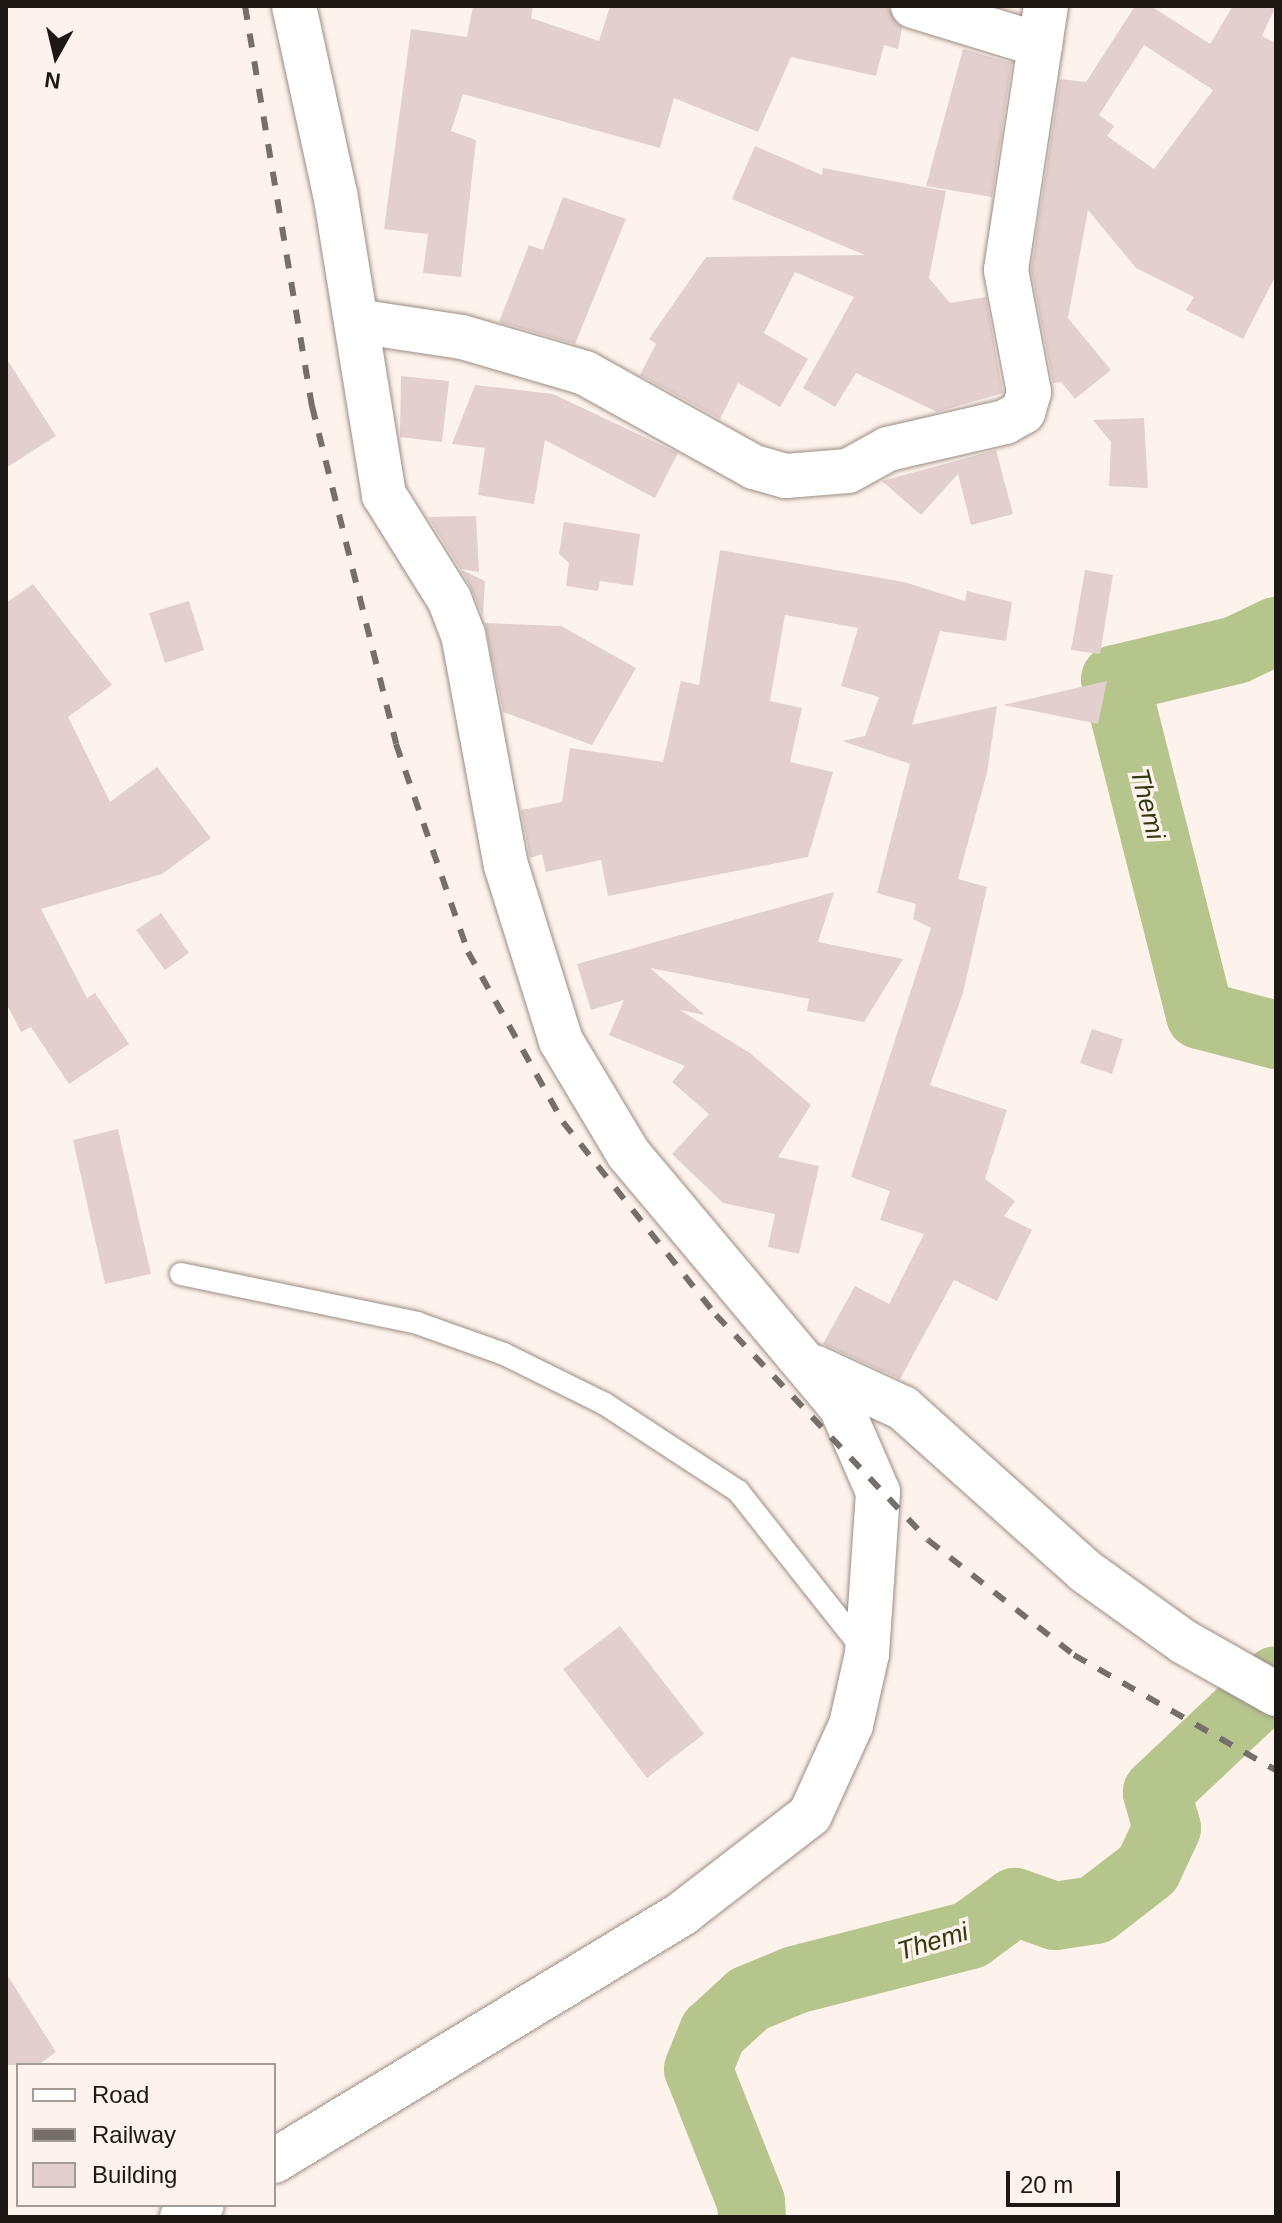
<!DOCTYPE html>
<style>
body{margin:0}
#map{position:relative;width:1282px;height:2223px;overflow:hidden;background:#fdf3ec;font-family:Helvetica,sans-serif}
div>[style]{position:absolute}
.river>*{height:68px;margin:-34px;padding:0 34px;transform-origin:34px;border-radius:34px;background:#b6c58c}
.building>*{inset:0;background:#e3cfcd}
.roads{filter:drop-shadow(0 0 2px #9b8c83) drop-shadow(0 0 2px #9b8c83)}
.service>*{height:22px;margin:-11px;padding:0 11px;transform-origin:11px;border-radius:11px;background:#fff}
.minor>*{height:44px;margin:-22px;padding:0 22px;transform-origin:22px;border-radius:22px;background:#fff}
.rail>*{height:6px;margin-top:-3px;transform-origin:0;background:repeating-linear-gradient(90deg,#756e69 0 14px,transparent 0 28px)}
span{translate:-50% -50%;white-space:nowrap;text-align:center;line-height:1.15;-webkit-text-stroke:7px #fdf3ec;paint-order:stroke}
.water-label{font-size:26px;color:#313a0f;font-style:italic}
.frame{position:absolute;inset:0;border:8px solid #1d1814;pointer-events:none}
.legend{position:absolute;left:16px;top:2063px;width:260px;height:144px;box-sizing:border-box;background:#fdf3ec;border:2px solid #a39b96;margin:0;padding:10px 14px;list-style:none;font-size:24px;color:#1d1814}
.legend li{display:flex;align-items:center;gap:16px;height:40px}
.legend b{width:40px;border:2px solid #a39b96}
.north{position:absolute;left:16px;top:16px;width:80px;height:80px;-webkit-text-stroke:6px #fdf3ec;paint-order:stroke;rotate:188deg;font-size:22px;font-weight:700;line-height:32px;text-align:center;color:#1d1814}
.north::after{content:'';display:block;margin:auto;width:28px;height:36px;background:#1d1814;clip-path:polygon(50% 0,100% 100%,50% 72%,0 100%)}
.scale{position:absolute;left:1006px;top:2171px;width:114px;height:36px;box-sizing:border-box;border:4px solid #1d1814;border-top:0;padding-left:10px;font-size:24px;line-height:28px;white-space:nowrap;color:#1d1814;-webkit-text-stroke:6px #fdf3ec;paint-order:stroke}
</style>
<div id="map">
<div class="river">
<div style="left:1276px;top:631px;width:44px;rotate:154.6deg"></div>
<div style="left:1236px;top:650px;width:124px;rotate:166.5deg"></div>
<div style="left:1115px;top:679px;width:347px;rotate:75.8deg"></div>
<div style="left:1200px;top:1015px;width:79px;rotate:14.7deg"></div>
<div style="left:752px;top:2217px;width:15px;rotate:-94deg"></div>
<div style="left:751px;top:2202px;width:143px;rotate:-111.7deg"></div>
<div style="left:698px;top:2069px;width:40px;rotate:-68deg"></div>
<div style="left:713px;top:2032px;width:49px;rotate:-42.5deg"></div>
<div style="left:749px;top:1999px;width:50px;rotate:-22.4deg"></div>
<div style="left:795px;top:1980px;width:181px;rotate:-14.4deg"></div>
<div style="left:970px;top:1935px;width:56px;rotate:-36.3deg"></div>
<div style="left:1015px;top:1902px;width:42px;rotate:19.3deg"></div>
<div style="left:1055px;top:1916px;width:40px;rotate:-8.5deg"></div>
<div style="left:1095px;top:1910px;width:67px;rotate:-37.7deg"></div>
<div style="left:1148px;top:1869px;width:45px;rotate:-65.1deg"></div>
<div style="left:1167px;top:1828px;width:37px;rotate:-106deg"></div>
<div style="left:1157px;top:1792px;width:163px;rotate:-43.3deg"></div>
</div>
<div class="building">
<div style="clip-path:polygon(473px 6px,533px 6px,531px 18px,599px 41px,610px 6px,887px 6px,902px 28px,898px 49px,884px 45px,876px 76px,791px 57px,758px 132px,674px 98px,660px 148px,463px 94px,451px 131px,476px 140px,461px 277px,423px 273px,428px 234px,384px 229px,411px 29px,467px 37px)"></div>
<div style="clip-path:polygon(evenodd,1135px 6px,1151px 6px,1210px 44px,1233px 6px,1276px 6px,1262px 36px,1276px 43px,1276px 275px,1243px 339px,1186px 310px,1194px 297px,1136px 268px,1088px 210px,1068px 318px,1111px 370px,1075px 399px,1061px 382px,1053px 383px,1031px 270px,1060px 79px,1086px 82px,1135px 6px,1144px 45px,1213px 90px,1154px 169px,1107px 136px,1114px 126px,1099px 115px,1144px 45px)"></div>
<div style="clip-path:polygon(963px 49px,1012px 63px,992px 197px,926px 186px)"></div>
<div style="clip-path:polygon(755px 146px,822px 175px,823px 168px,946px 191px,929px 278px,950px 303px,986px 297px,1003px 393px,937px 412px,856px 373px,835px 407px,803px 388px,854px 297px,795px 272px,764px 333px,808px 359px,780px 407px,738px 383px,720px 419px,640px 375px,656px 344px,649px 339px,706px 257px,865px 255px,732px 199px)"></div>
<div style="clip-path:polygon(563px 197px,626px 219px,575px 344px,499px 322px,529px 245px,543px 250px)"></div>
<div style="clip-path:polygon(6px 358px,56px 436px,6px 468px)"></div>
<div style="clip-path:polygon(401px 376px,449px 381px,442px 442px,400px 437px)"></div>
<div style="clip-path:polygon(475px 385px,553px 394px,678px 453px,655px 498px,545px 440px,534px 504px,478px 495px,485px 448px,452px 444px)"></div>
<div style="clip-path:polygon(1144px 418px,1148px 488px,1109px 486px,1111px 442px,1093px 420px)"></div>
<div style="clip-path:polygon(996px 450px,1013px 514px,971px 525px,958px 474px,921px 515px,882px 481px)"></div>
<div style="clip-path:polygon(476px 516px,479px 572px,460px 569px,428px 517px)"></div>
<div style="clip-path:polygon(564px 522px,640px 534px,633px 586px,600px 581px,598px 591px,566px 586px,569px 563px,559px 554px)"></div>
<div style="clip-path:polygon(720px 550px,904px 582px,965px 601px,967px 591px,1012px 602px,1006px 641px,940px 631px,912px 725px,997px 706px,987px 773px,958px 879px,987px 887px,963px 993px,930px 1085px,1007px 1110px,985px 1179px,1015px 1201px,1004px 1216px,1032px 1230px,997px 1301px,954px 1280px,900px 1379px,823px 1344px,855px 1286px,889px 1304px,924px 1234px,880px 1220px,890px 1191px,851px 1177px,931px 928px,913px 919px,916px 904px,877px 893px,910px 764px,842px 741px,865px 736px,879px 697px,841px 686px,858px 628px,785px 615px,770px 701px,802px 708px,790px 762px,833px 772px,808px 857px,608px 896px,601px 860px,546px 872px,542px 854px,530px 858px,521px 810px,562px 802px,570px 748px,663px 762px,681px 681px,699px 685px)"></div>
<div style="clip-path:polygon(460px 569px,485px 581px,483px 616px,470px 586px)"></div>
<div style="clip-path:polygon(1085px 570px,1113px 575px,1100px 654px,1071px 650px)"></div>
<div style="clip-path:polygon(33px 584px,112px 685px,68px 717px,110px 802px,157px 767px,211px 838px,162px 874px,41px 909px,87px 998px,95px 993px,129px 1044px,69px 1084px,31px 1027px,21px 1032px,6px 1003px,6px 603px)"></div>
<div style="clip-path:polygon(189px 601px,204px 650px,165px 663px,149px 613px)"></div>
<div style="clip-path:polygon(485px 623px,561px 626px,636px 668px,592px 745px,503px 712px)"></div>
<div style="clip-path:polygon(1107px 681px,1098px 724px,1003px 705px)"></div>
<div style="clip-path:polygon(834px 892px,818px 942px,903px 959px,864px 1022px,807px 1011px,809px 999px,650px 968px,705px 1015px,680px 1010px,750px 1053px,811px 1105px,778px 1157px,819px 1166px,799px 1254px,768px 1247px,775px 1214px,723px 1203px,672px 1154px,709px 1114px,672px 1082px,685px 1066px,609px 1035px,624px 1000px,591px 1010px,577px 964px)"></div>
<div style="clip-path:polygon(161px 913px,189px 953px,165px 970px,136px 930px)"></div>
<div style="clip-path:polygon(1092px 1029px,1123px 1039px,1112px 1074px,1080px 1063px)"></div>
<div style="clip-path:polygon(118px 1129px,151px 1274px,105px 1284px,73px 1140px)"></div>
<div style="clip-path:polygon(620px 1626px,704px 1734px,647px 1778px,563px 1669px)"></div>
<div style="clip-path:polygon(6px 1973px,56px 2052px,38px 2065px,6px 2065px)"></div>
</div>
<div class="roads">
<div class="service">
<div style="left:181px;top:1274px;width:241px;rotate:11.7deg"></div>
<div style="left:417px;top:1323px;width:92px;rotate:19.6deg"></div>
<div style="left:504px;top:1354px;width:113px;rotate:26.3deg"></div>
<div style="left:605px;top:1404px;width:159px;rotate:33.2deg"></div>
<div style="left:738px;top:1491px;width:206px;rotate:51.7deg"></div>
</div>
<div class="minor">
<div style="left:913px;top:6px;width:133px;rotate:17.1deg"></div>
<div style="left:356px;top:321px;width:107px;rotate:8.6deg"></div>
<div style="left:462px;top:337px;width:128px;rotate:16.3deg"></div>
<div style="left:585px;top:373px;width:193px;rotate:29.1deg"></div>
<div style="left:754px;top:467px;width:33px;rotate:16deg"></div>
<div style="left:786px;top:476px;width:62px;rotate:-4.6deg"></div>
<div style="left:848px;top:471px;width:46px;rotate:-28.8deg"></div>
<div style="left:888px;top:449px;width:120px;rotate:-13deg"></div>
<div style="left:1005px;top:422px;width:21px;rotate:-29deg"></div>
<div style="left:1023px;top:412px;width:21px;rotate:-73deg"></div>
<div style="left:1029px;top:392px;width:124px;rotate:-100.7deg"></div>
<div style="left:1006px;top:270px;width:267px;rotate:-81.4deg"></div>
<div style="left:814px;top:1367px;width:98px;rotate:24.7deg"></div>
<div style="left:903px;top:1408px;width:244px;rotate:41.8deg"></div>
<div style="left:1085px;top:1571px;width:122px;rotate:35.6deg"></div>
<div style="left:1184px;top:1642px;width:106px;rotate:29.5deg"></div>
<div style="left:274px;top:2161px;width:478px;rotate:-31.2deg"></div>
<div style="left:683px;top:1913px;width:160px;rotate:-37.7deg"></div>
<div style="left:810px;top:1815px;width:99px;rotate:-65.5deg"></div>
<div style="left:851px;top:1725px;width:73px;rotate:-77.3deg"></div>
<div style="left:867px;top:1654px;width:162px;rotate:-86.1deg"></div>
<div style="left:878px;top:1492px;width:93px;rotate:-113.5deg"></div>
<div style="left:841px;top:1407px;width:331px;rotate:-130deg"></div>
<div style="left:628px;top:1153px;width:131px;rotate:-120.9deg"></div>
<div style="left:561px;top:1041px;width:183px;rotate:-107.4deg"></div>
<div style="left:506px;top:866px;width:235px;rotate:-100.5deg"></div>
<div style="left:463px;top:635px;width:39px;rotate:-111deg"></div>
<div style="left:449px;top:599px;width:123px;rotate:-122deg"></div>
<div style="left:384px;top:495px;width:305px;rotate:-99.2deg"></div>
<div style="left:335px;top:194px;width:192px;rotate:-102.3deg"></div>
<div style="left:182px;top:2217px;width:23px;rotate:-31deg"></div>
</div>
</div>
<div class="rail">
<div style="left:245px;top:6px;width:406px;rotate:80.5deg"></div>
<div style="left:312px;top:406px;width:348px;rotate:76deg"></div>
<div style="left:396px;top:744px;width:220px;rotate:70.9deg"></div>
<div style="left:468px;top:952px;width:195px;rotate:60.8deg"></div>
<div style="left:563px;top:1122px;width:246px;rotate:51.6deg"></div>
<div style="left:716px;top:1315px;width:309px;rotate:46.7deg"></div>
<div style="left:928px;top:1540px;width:186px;rotate:38.2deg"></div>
<div style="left:1074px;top:1655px;width:232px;rotate:29.7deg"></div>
</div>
<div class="water-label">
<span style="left:1147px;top:804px;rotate:76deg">Themi</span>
<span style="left:933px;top:1942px;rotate:-17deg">Themi</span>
</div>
<div class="frame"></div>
<ul class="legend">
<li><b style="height:10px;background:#fff"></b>Road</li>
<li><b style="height:10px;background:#756e69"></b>Railway</li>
<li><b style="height:22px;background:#e3cfcd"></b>Building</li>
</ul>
<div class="north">N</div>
<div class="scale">20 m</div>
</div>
